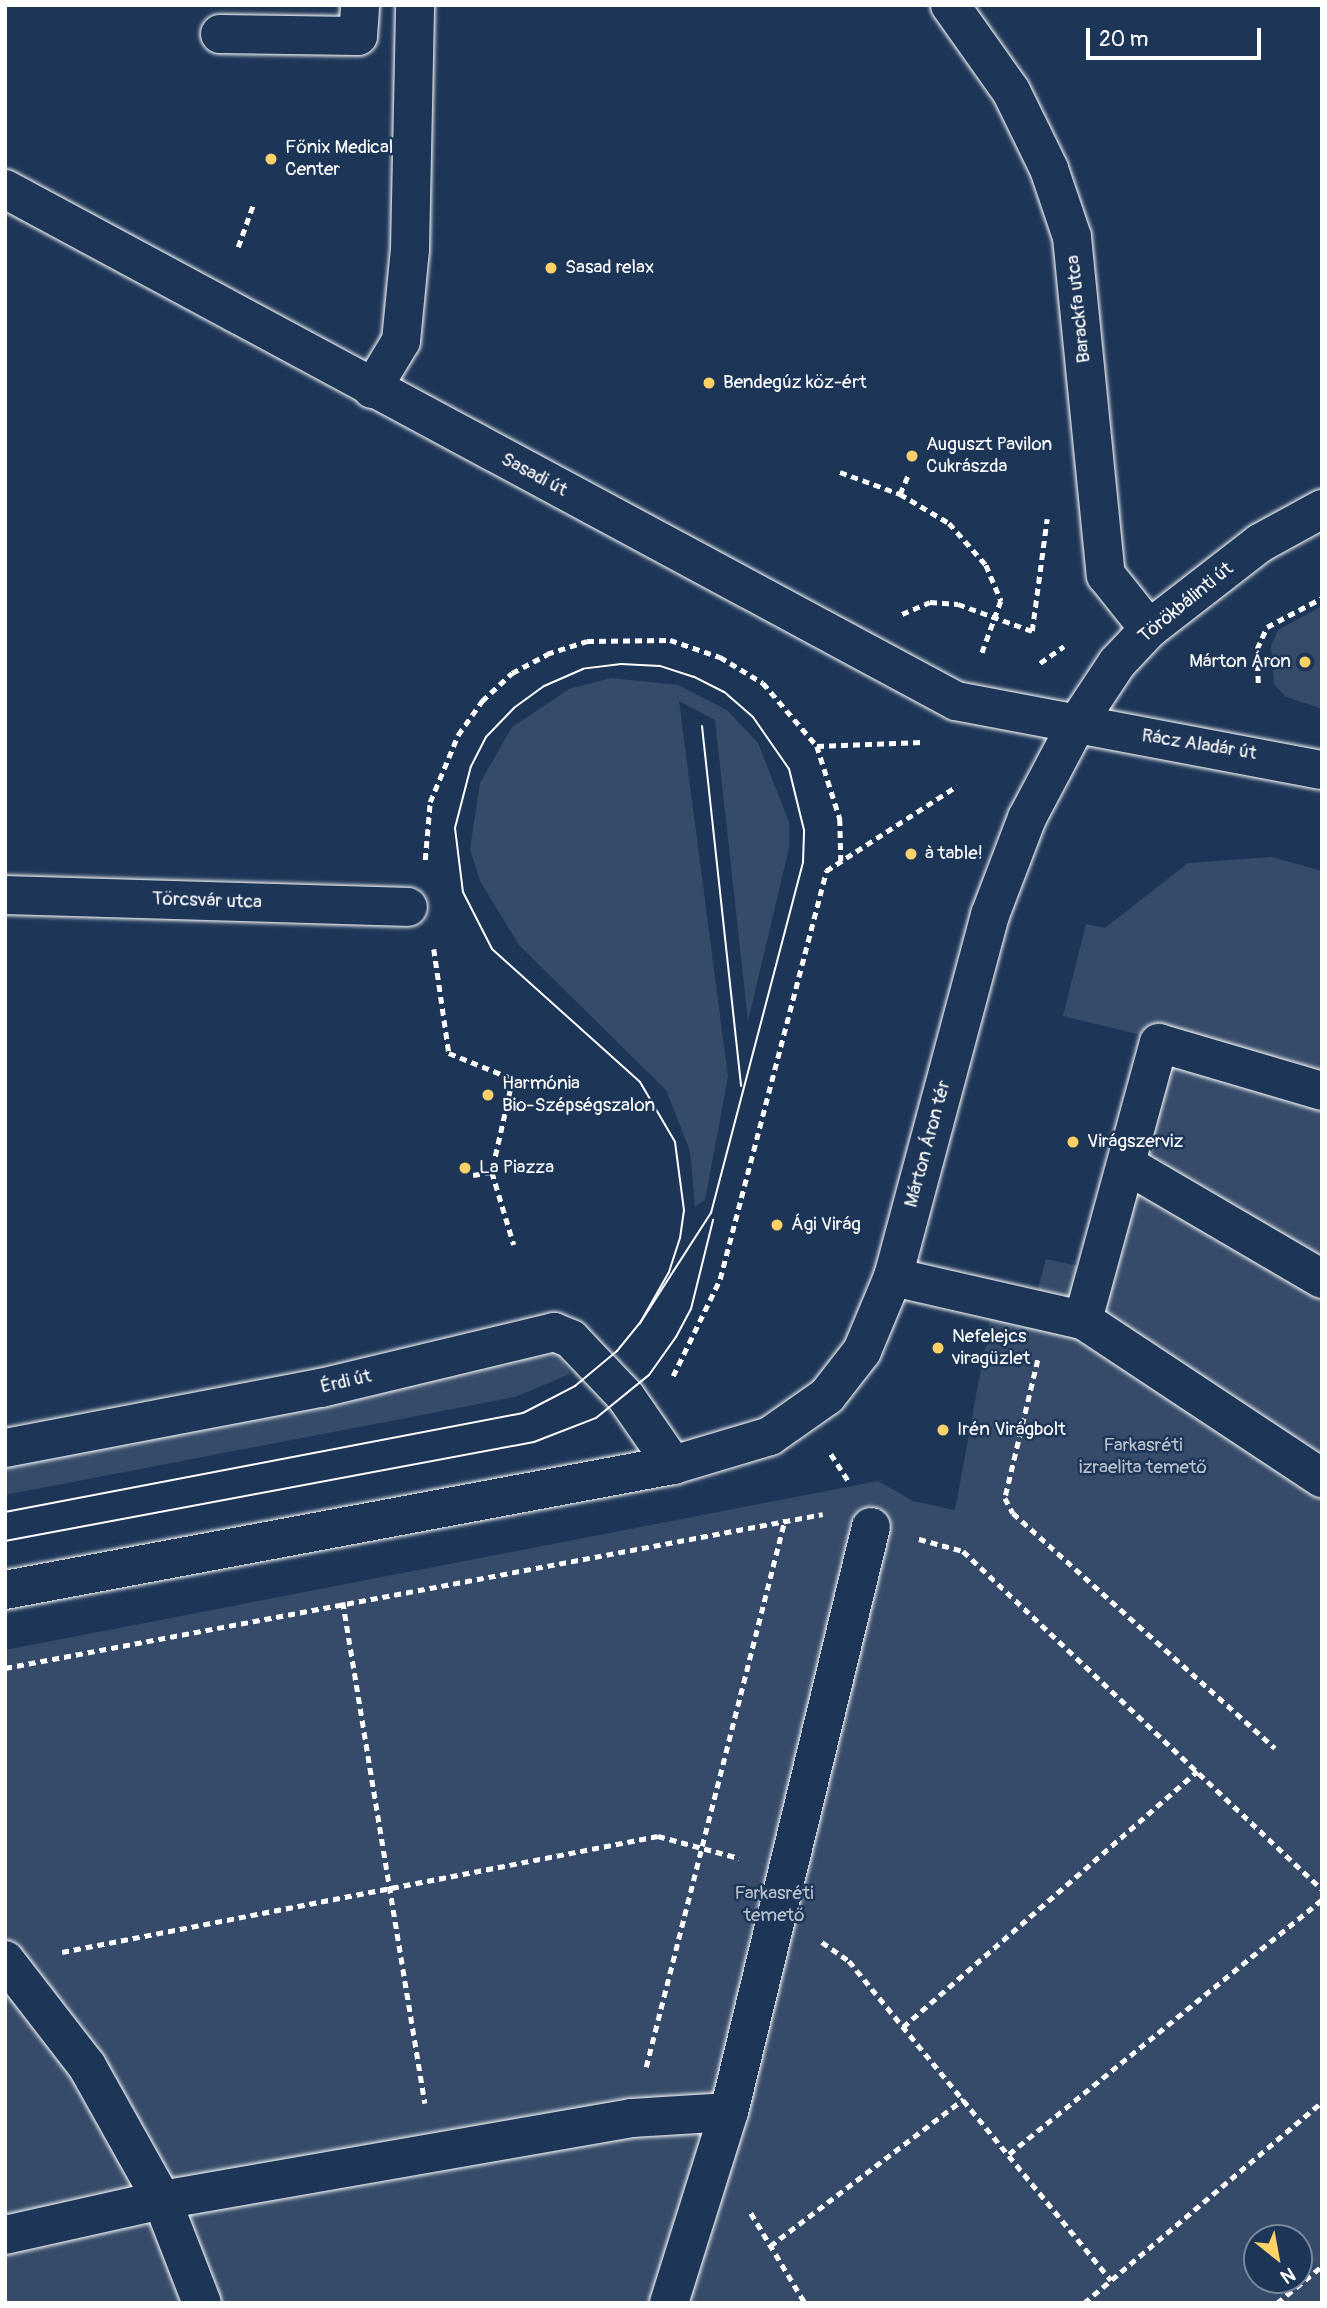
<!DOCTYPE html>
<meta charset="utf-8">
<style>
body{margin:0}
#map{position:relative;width:1327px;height:2308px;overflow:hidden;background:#1d3557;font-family:Pangolin,sans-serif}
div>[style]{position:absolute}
.green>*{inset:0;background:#364b69}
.path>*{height:4.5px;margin-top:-2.25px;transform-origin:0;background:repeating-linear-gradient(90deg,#fff 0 7px,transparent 0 12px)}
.roads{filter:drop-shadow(0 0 2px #fff) drop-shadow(0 0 2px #fff)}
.minor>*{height:38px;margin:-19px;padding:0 19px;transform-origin:19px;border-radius:19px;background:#1d3557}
.tram>*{height:2px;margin:-1px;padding:0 1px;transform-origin:1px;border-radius:1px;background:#fff}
.dots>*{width:19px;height:19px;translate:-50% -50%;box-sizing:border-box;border:4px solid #1d3557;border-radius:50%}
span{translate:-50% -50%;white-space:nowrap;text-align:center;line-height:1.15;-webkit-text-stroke:5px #1d3557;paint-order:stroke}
.poi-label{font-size:19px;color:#fff}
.left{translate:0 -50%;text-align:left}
.right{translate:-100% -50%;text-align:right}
.street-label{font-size:19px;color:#fff}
.park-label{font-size:19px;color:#b9c0ca}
.frame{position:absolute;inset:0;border:7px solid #fff;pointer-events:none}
.north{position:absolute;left:1243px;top:2224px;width:70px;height:70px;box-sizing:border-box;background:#1d3557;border:2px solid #77869a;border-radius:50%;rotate:149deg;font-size:19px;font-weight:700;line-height:28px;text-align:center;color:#fff}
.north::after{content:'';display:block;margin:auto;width:24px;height:32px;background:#ffd166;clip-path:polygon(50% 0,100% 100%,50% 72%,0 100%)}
.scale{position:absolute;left:1086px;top:28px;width:175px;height:32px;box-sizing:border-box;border:4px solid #fff;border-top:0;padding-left:9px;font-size:21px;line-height:24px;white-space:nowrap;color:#fff;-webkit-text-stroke:5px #1d3557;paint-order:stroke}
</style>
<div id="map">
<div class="green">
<div style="clip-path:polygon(1322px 606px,1322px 709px,1286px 697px,1274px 684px,1271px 646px,1278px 630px)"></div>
<div style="clip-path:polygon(611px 678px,678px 685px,727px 710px,758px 743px,789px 822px,789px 848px,748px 1021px,715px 720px,679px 701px,728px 1077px,705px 1200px,695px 1207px,690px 1151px,666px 1090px,519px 945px,480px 881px,470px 849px,480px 783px,512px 727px,569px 689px)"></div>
<div style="clip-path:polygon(evenodd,1272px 857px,1322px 871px,1322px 2303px,5px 2303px,5px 1650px,878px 1481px,913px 1501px,955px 1510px,991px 1315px,1036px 1296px,1046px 1259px,1083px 1267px,1141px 1035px,1063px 1016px,1086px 924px,1105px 928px,1188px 863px,1272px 857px,1257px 2238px,1299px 2238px,1299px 2280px,1257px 2280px,1257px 2238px)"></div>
<div style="clip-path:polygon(557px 1352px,570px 1374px,515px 1397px,5px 1495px,5px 1463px)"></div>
</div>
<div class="path">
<div style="left:238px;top:247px;width:45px;rotate:-70.3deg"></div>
<div style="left:840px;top:472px;width:64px;rotate:20.1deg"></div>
<div style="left:900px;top:494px;width:57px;rotate:30.6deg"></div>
<div style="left:949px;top:523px;width:56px;rotate:48.6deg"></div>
<div style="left:986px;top:565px;width:39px;rotate:67deg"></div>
<div style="left:1001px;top:601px;width:59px;rotate:110deg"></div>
<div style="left:900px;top:494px;width:23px;rotate:-67deg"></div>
<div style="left:902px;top:614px;width:30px;rotate:-23deg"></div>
<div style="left:930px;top:602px;width:28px;rotate:4deg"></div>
<div style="left:958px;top:604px;width:79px;rotate:20deg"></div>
<div style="left:1032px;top:631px;width:113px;rotate:-82.4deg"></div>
<div style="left:1040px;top:663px;width:29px;rotate:-35deg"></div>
<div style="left:1258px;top:683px;width:34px;rotate:-92deg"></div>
<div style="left:1257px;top:649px;width:24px;rotate:-66deg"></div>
<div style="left:1267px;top:627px;width:62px;rotate:-27.8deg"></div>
<div style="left:817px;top:746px;width:77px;rotate:72.5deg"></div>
<div style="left:840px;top:819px;width:42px;rotate:88.6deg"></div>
<div style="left:425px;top:860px;width:58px;rotate:-85.1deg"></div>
<div style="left:430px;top:802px;width:73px;rotate:-67.3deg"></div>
<div style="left:458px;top:735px;width:42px;rotate:-54.8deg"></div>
<div style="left:482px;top:701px;width:41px;rotate:-43deg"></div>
<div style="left:512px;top:673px;width:40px;rotate:-28deg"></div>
<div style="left:547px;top:654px;width:42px;rotate:-18deg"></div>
<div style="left:587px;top:641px;width:83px;rotate:-0.7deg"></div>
<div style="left:670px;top:640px;width:53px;rotate:18.8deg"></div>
<div style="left:720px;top:657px;width:50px;rotate:31.2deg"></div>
<div style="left:763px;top:683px;width:83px;rotate:49.4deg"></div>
<div style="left:817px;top:746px;width:105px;rotate:-2.2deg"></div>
<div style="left:434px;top:949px;width:105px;rotate:81.8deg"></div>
<div style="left:449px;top:1053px;width:69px;rotate:22.1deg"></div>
<div style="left:513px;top:1079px;width:95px;rotate:102.7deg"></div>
<div style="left:473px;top:1175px;width:19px;rotate:-9deg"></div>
<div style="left:492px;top:1172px;width:76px;rotate:73.2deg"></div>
<div style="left:1038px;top:1360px;width:142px;rotate:103.4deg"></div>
<div style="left:1005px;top:1498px;width:17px;rotate:62deg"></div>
<div style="left:1013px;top:1513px;width:352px;rotate:41.9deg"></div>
<div style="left:673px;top:1376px;width:108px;rotate:-64.1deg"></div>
<div style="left:720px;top:1279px;width:422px;rotate:-75.4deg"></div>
<div style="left:826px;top:871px;width:156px;rotate:-33deg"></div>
<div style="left:831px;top:1454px;width:33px;rotate:57deg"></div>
<div style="left:919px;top:1539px;width:46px;rotate:15.3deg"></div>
<div style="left:963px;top:1551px;width:493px;rotate:43.3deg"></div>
<div style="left:343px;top:1602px;width:508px;rotate:80.7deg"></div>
<div style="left:5px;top:1668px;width:832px;rotate:-10.66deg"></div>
<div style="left:822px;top:1942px;width:33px;rotate:35deg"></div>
<div style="left:849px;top:1961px;width:413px;rotate:50.6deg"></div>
<div style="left:62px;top:1952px;width:607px;rotate:-11.01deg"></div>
<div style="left:658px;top:1836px;width:84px;rotate:15.2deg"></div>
<div style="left:903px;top:2027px;width:390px;rotate:-41deg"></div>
<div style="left:646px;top:2067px;width:565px;rotate:-75.77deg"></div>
<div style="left:1009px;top:2154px;width:403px;rotate:-39.1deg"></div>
<div style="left:751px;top:2213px;width:105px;rotate:59deg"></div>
<div style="left:770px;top:2246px;width:243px;rotate:-37.2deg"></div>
<div style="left:1084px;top:2303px;width:312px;rotate:-40.2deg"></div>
<div style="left:1277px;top:2303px;width:58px;rotate:-39.4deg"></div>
</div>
<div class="roads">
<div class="minor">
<div style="left:950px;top:5px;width:105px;rotate:54.7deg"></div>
<div style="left:1011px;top:91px;width:87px;rotate:64deg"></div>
<div style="left:1049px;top:169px;width:72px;rotate:71.3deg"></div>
<div style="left:1072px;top:237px;width:340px;rotate:84.3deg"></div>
<div style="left:1106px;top:575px;width:69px;rotate:51.5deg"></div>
<div style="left:220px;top:34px;width:138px;rotate:0.8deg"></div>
<div style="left:358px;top:36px;width:31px;rotate:-86deg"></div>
<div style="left:5px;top:189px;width:1080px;rotate:28.3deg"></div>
<div style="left:956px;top:701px;width:372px;rotate:10.7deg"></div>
<div style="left:372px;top:389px;width:56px;rotate:-58.9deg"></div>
<div style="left:401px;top:341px;width:92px;rotate:-84.4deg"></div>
<div style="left:410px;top:249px;width:244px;rotate:-88.8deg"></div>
<div style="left:5px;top:895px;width:403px;rotate:1.7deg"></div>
<div style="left:1127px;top:1165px;width:226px;rotate:30.3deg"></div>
<div style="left:893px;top:1277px;width:195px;rotate:12.8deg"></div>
<div style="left:1083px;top:1320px;width:287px;rotate:33.5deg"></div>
<div style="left:1083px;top:1320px;width:287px;rotate:-74.7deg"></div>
<div style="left:1159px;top:1043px;width:170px;rotate:16.4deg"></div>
<div style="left:5px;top:1448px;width:322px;rotate:-10.8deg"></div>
<div style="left:321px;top:1388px;width:240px;rotate:-13.5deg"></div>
<div style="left:554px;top:1332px;width:18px;rotate:22deg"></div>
<div style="left:571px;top:1339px;width:80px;rotate:46.5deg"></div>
<div style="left:626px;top:1397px;width:83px;rotate:55.3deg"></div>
<div style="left:5px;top:1590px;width:680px;rotate:-10.6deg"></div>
<div style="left:673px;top:1465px;width:101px;rotate:-16.6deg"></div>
<div style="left:770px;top:1436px;width:70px;rotate:-35.1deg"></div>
<div style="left:827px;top:1396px;width:57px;rotate:-52.1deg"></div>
<div style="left:862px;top:1351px;width:80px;rotate:-67.3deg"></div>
<div style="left:893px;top:1277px;width:375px;rotate:-75deg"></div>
<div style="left:990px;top:915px;width:104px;rotate:-69.1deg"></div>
<div style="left:1027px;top:818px;width:105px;rotate:-62.2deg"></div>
<div style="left:1076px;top:725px;width:74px;rotate:-56.5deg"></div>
<div style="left:1117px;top:663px;width:47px;rotate:-46.7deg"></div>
<div style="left:1149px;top:629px;width:140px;rotate:-37.8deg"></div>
<div style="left:1260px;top:543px;width:71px;rotate:-28.7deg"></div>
<div style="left:5px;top:1960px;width:134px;rotate:52.3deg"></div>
<div style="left:87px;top:2066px;width:154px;rotate:60.8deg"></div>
<div style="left:162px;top:2200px;width:110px;rotate:68.8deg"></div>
<div style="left:5px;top:2235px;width:161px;rotate:-12.6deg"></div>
<div style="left:162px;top:2200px;width:477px;rotate:-9.9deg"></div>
<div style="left:632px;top:2118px;width:97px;rotate:-3.5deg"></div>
<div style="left:669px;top:2303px;width:200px;rotate:-72.6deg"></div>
<div style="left:729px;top:2112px;width:602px;rotate:-76.36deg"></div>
</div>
</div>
<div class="tram">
<div style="left:702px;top:726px;width:362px;rotate:83.8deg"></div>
<div style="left:5px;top:1512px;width:527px;rotate:-10.82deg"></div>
<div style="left:523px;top:1413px;width:59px;rotate:-27.4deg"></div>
<div style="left:575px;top:1386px;width:55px;rotate:-39.8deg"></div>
<div style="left:617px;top:1351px;width:36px;rotate:-51deg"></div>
<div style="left:640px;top:1323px;width:131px;rotate:-57.2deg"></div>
<div style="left:711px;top:1213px;width:363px;rotate:-75.3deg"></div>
<div style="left:803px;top:862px;width:32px;rotate:-88deg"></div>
<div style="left:804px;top:830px;width:63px;rotate:-103.8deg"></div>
<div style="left:789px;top:769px;width:63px;rotate:-124.7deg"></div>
<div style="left:753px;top:717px;width:38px;rotate:-139deg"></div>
<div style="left:724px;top:692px;width:34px;rotate:-153deg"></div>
<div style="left:694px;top:677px;width:36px;rotate:-162deg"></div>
<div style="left:660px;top:666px;width:39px;rotate:-177deg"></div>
<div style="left:621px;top:664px;width:38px;rotate:173deg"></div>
<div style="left:583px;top:669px;width:43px;rotate:156.4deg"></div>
<div style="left:544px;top:686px;width:37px;rotate:144deg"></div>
<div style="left:514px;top:708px;width:40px;rotate:134deg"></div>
<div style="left:486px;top:737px;width:33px;rotate:117deg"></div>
<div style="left:471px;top:766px;width:64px;rotate:104.5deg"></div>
<div style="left:455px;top:828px;width:64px;rotate:82.9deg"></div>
<div style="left:463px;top:892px;width:64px;rotate:63deg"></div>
<div style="left:492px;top:949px;width:199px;rotate:41.9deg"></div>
<div style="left:640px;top:1082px;width:69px;rotate:59.7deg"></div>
<div style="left:675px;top:1142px;width:69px;rotate:82.5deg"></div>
<div style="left:684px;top:1210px;width:28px;rotate:98deg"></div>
<div style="left:680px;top:1238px;width:36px;rotate:108deg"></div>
<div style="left:669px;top:1272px;width:59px;rotate:119.6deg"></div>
<div style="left:5px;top:1541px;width:538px;rotate:-10.6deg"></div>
<div style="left:534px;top:1442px;width:66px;rotate:-21.2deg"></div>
<div style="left:596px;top:1418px;width:68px;rotate:-39.1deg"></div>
<div style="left:649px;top:1375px;width:47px;rotate:-54.6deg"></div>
<div style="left:676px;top:1337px;width:32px;rotate:-62deg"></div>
<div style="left:691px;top:1309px;width:92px;rotate:-76.1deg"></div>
</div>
<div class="dots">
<div style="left:271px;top:159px;background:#ffd166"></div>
<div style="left:551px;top:268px;background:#ffd166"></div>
<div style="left:709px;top:383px;background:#ffd166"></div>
<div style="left:912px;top:456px;background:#ffd166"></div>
<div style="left:1305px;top:662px;background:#ffd166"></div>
<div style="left:911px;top:854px;background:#ffd166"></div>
<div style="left:488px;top:1095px;background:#ffd166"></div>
<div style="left:1073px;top:1142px;background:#ffd166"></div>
<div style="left:465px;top:1168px;background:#ffd166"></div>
<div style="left:777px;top:1225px;background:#ffd166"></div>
<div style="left:938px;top:1348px;background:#ffd166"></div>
<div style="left:943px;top:1430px;background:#ffd166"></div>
</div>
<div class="poi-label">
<span class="left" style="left:285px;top:159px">Főnix Medical<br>Center</span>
<span class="left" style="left:565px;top:268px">Sasad relax</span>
<span class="left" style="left:723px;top:383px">Bendegúz köz-ért</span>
<span class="left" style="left:926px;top:456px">Auguszt Pavilon<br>Cukrászda</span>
<span class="right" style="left:1291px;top:662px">Márton Áron</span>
<span class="left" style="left:925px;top:854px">à table!</span>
<span class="left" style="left:502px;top:1095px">Harmónia<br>Bio-Szépségszalon</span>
<span class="left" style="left:1087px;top:1142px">Virágszerviz</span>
<span class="left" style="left:479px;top:1168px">La Piazza</span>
<span class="left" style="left:791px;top:1225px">Ági Virág</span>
<span class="left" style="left:952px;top:1348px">Nefelejcs<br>viragüzlet</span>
<span class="left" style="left:957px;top:1430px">Irén Virágbolt</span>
</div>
<div class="street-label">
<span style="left:1079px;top:309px;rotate:-96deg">Barackfa utca</span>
<span style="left:534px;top:475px;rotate:28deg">Sasadi út</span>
<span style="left:1186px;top:603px;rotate:-39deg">Törökbálinti út</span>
<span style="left:1199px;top:745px;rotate:9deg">Rácz Aladár út</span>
<span style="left:207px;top:901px;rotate:2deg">Törcsvár utca</span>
<span style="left:928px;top:1144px;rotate:-75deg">Márton Áron tér</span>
<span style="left:346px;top:1382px;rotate:-13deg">Érdi út</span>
</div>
<div class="park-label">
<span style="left:1143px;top:1457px">Farkasréti<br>izraelita temető</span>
<span style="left:774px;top:1905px">Farkasréti<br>temető</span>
</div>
<div class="frame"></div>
<div class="north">N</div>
<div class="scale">20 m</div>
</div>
